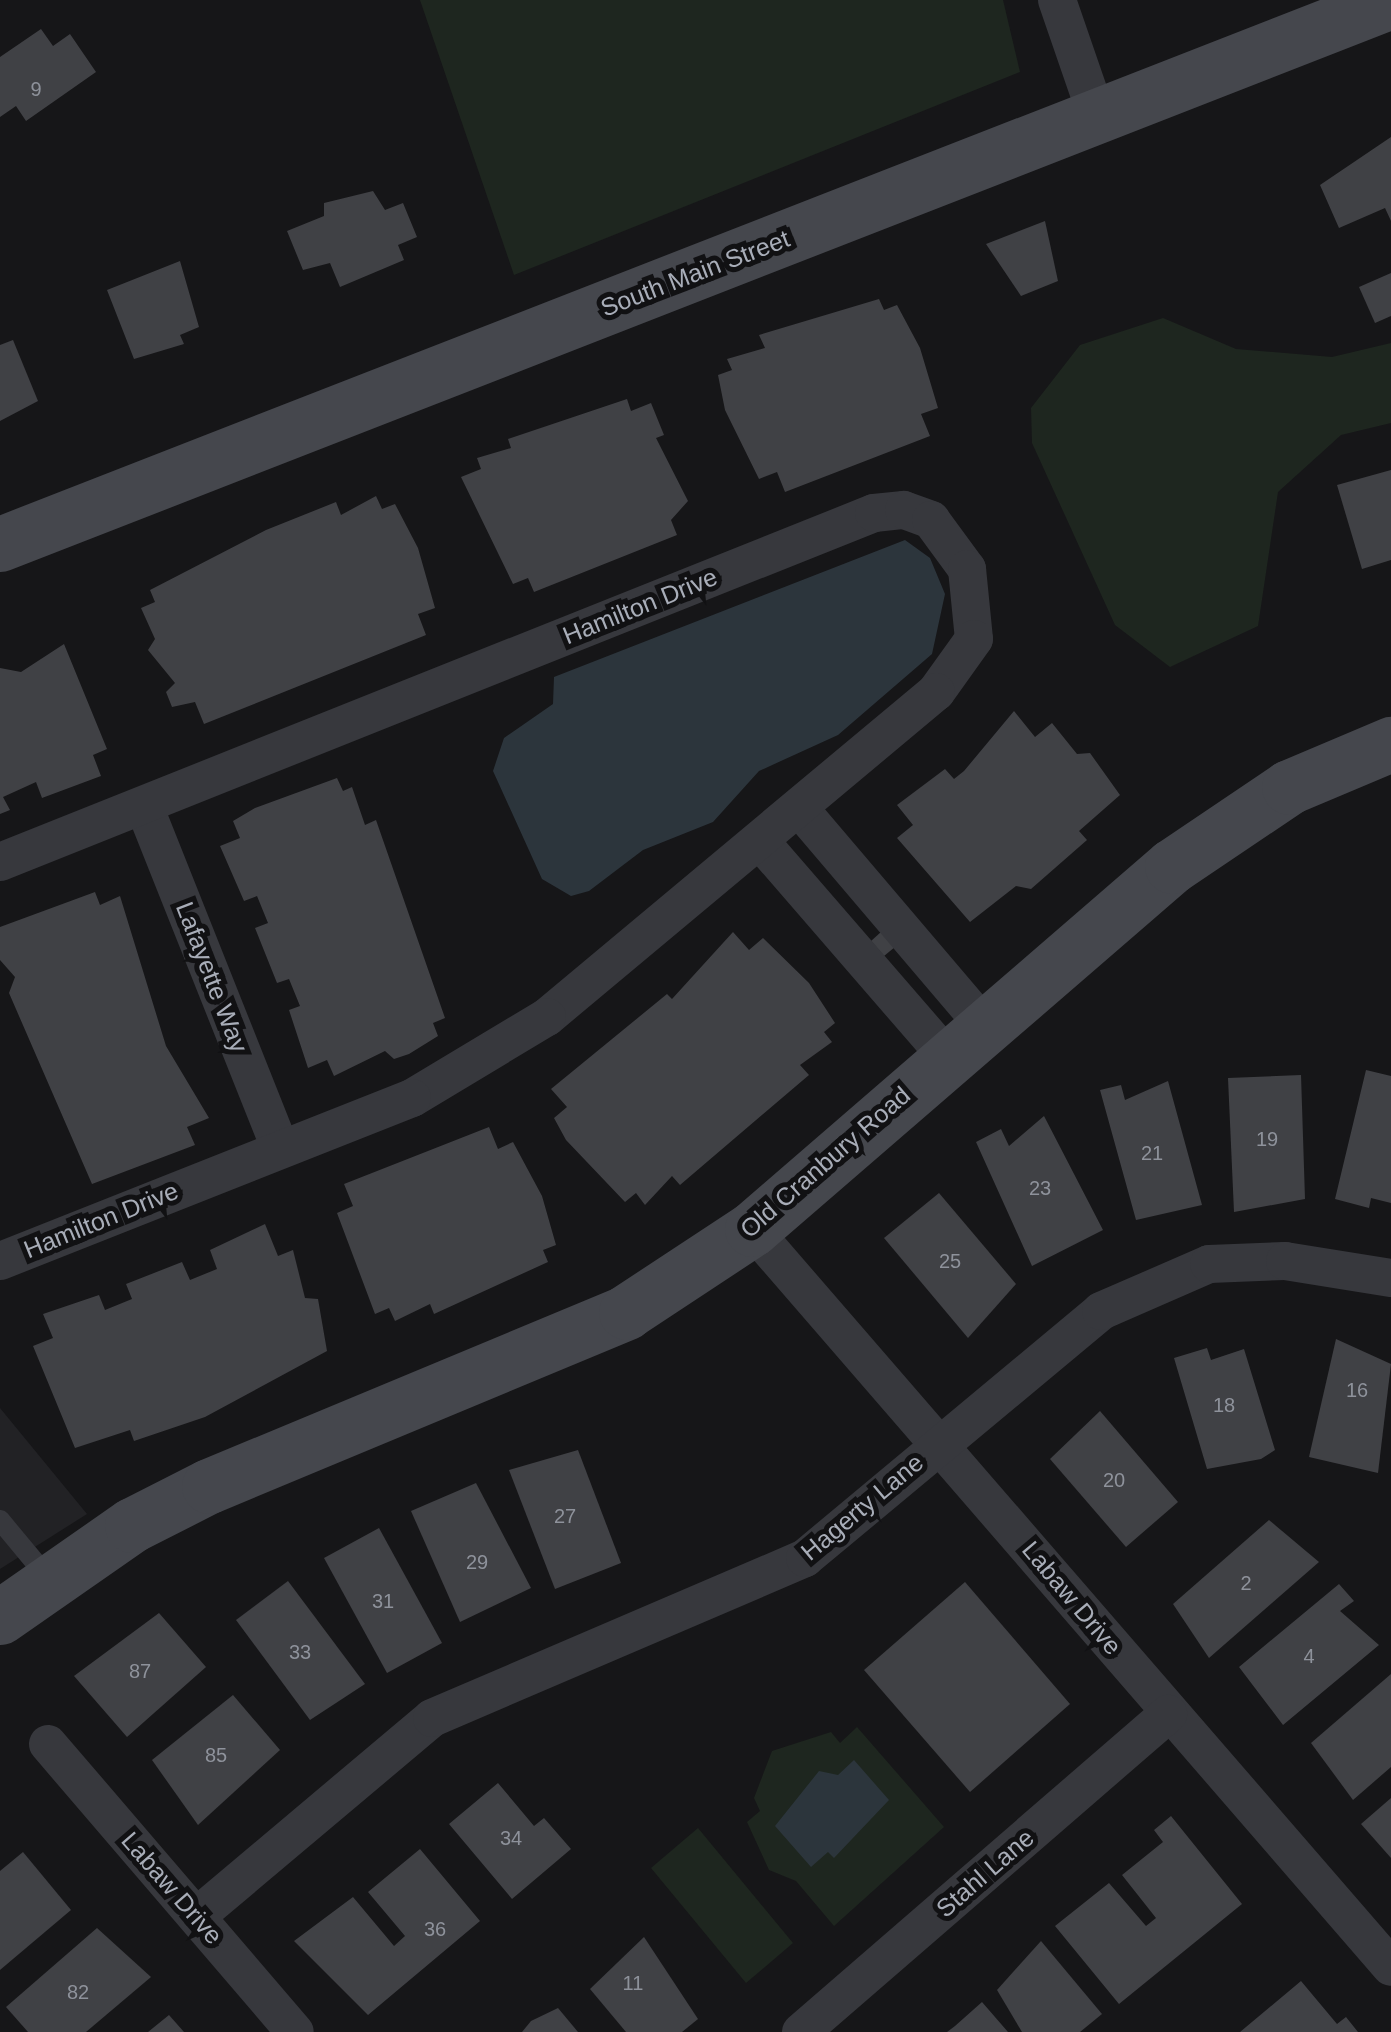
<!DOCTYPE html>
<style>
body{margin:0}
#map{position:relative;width:1391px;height:2032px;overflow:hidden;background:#161618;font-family:Helvetica,sans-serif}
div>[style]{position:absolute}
.built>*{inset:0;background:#222225}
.green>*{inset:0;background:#1e261f}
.water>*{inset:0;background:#2c353c}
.building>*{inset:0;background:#404145}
.lane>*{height:20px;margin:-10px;padding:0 10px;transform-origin:10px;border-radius:10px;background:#37383d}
.street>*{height:38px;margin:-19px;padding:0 19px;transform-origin:19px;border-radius:19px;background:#37383d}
.secondary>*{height:55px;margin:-27.5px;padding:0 27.5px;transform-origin:27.5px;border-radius:27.5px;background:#45474d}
span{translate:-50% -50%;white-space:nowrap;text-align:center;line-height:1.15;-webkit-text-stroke:10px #111113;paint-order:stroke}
.number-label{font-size:20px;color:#8e929b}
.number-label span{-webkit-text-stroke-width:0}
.street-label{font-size:25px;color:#a8adb8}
</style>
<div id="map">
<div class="built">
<div style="clip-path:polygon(0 1408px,87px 1514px,0 1569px)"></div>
</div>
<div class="green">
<div style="clip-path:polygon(420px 0,1003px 0,1020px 72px,514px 275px)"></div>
<div style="clip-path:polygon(1163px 318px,1236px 349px,1332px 357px,1391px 343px,1391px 423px,1341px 435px,1278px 492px,1258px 626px,1170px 667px,1115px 625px,1032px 443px,1031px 408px,1080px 345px)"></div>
<div style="clip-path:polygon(857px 1727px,944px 1827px,834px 1926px,796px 1881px,769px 1870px,747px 1822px,760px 1811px,754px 1798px,772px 1751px,831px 1732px,840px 1743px)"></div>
<div style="clip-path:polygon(698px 1828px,793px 1943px,746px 1983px,651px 1868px)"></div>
</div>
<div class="water">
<div style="clip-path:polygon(905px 540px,930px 558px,945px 594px,932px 654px,838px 735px,759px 771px,713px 822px,643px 850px,589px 891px,571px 896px,542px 879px,493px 771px,504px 738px,553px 704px,554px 677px)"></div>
<div style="clip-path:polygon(854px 1760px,889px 1800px,834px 1858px,828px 1852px,811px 1867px,775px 1826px,819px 1771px,838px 1775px)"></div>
</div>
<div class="building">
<div style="clip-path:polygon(41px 29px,53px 46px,70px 34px,96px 72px,26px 121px,16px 106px,0 117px,0 57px)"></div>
<div style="clip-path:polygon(1391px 137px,1391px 221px,1385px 208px,1339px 228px,1320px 185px)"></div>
<div style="clip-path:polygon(373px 191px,385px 210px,403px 203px,417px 237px,398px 245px,404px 260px,340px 287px,330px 263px,303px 270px,287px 231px,324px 216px,324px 203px)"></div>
<div style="clip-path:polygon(1045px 221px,1058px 281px,1021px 296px,986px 244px)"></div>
<div style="clip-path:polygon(180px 261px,199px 327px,180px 335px,184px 344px,134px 359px,107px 290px)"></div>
<div style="clip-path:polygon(1391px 273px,1391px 316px,1375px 323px,1359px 287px)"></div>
<div style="clip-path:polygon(879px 299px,884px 310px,897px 305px,920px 348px,938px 408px,921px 414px,930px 436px,785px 492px,777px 472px,759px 479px,725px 410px,718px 375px,732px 370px,727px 359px,765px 348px,759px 335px)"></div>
<div style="clip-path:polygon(13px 340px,38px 401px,0 421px,0 345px)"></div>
<div style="clip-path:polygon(627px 399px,631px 411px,651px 403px,664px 435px,656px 438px,688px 501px,671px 520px,677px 535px,534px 592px,528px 578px,513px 584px,461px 477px,481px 469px,477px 458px,511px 448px,508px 439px)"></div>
<div style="clip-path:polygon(1391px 470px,1391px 560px,1362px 569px,1337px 485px)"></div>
<div style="clip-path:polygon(376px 496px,382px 509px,395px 504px,418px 548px,435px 608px,418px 614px,426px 635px,204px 724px,195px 702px,172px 707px,166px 692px,175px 683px,148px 650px,155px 639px,141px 608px,155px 602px,150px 590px,266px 530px,336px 502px,341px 515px)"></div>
<div style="clip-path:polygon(64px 644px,107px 749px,93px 755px,101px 776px,42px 798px,36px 782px,3px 797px,10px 810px,0 814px,0 668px,21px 672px)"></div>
<div style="clip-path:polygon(1014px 711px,1035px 737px,1052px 723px,1077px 754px,1090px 753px,1120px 795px,1079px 831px,1087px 840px,1031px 889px,1016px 886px,970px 922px,897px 838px,913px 825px,897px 805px,945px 769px,954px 779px,964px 771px)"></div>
<div style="clip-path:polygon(337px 778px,343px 791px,352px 787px,365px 825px,376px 820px,445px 1018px,433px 1023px,438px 1036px,409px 1054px,394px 1059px,385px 1051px,334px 1076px,327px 1060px,308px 1068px,289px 1010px,300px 1006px,289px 979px,277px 983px,255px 928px,268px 923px,257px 896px,244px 901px,220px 846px,240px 838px,233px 821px,255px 808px)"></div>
<div style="clip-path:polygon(95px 892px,100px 905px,120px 896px,166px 1046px,209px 1118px,187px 1127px,195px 1145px,92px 1184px,9px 993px,15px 977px,0 960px,0 927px)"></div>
<div style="clip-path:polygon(733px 932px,749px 950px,763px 938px,809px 983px,835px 1023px,824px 1032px,832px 1042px,800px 1065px,809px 1075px,680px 1185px,672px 1176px,645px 1205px,636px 1193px,625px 1202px,566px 1140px,554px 1118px,567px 1107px,551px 1089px,667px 994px,672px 999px)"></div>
<div style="clip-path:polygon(881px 932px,895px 947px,884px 956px,871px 941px)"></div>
<div style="clip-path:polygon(1366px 1070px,1391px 1076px,1391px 1203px,1371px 1198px,1369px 1208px,1335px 1199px)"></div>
<div style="clip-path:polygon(1301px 1075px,1305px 1199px,1234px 1212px,1228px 1078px)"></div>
<div style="clip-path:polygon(1168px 1081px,1202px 1205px,1136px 1220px,1100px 1090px,1121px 1085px,1125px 1100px)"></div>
<div style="clip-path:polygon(1044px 1116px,1103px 1230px,1032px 1266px,976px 1142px,1001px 1129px,1009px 1146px)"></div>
<div style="clip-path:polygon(489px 1127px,498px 1149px,513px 1142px,542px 1196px,556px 1245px,543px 1250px,548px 1262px,434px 1314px,430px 1304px,395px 1321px,389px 1308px,375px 1314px,337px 1213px,353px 1206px,344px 1184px)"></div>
<div style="clip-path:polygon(939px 1193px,1016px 1284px,968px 1338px,884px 1238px)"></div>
<div style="clip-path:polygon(265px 1224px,278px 1256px,293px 1250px,305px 1298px,318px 1299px,327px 1351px,205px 1417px,134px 1441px,130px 1430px,75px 1448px,33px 1346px,53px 1338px,43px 1314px,99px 1295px,105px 1310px,132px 1299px,126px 1284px,182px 1262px,190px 1280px,217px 1269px,210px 1250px)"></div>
<div style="clip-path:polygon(1336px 1339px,1391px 1364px,1378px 1473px,1309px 1457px)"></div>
<div style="clip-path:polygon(1207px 1348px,1211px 1360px,1244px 1349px,1275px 1450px,1261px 1459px,1207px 1469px,1174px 1358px)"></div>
<div style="clip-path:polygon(1100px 1411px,1178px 1502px,1126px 1547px,1050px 1459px)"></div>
<div style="clip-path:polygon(578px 1450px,621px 1563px,555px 1589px,509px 1470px)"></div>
<div style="clip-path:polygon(476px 1483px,531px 1588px,460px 1622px,411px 1511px)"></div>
<div style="clip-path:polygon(1269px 1520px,1319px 1562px,1209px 1658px,1173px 1604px)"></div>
<div style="clip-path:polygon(379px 1528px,442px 1643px,387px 1673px,324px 1558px)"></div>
<div style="clip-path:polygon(288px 1581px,365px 1684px,310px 1720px,236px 1620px)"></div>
<div style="clip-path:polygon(965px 1582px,1070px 1704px,970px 1792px,864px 1670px)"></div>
<div style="clip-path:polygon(1339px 1584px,1354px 1601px,1340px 1611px,1379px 1645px,1283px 1725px,1239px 1667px)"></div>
<div style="clip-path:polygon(159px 1613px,206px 1667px,127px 1737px,74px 1676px)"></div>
<div style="clip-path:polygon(1391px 1674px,1391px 1767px,1353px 1800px,1311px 1743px)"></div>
<div style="clip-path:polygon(233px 1695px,280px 1750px,198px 1825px,152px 1760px)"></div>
<div style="clip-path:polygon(498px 1783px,534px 1826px,544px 1818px,571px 1849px,512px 1899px,449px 1824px)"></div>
<div style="clip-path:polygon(1391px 1798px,1391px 1858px,1361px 1824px)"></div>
<div style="clip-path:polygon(1171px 1816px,1242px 1904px,1119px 2004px,1055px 1926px,1109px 1883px,1146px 1926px,1156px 1918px,1122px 1875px,1163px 1842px,1154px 1830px)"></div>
<div style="clip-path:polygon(420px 1849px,480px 1921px,368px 2015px,294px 1941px,353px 1897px,394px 1946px,405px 1936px,368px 1892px)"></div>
<div style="clip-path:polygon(23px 1852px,71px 1910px,0 1970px,0 1871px)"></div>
<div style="clip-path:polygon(97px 1928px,151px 1977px,86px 2032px,28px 2032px,6px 2007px)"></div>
<div style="clip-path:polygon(644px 1937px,698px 2019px,682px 2032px,626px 2032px,590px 1989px)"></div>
<div style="clip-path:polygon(1041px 1941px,1102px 2014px,1080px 2032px,1022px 2032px,997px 1990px)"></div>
<div style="clip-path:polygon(1301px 1981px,1337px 2024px,1346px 2017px,1358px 2032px,1240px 2032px)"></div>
<div style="clip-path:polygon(982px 2002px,1008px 2032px,947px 2032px,955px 2026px)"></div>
<div style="clip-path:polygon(558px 2008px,578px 2032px,522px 2032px,531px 2021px)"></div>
<div style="clip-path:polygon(169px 2015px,184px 2032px,148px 2032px)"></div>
</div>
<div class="lane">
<div style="left:0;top:1520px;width:77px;rotate:50.3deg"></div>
</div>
<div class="street">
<div style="left:1057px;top:0;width:123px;rotate:71deg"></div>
<div style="left:144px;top:806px;width:368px;rotate:68.3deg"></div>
<div style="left:799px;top:808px;width:284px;rotate:49.6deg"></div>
<div style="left:760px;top:841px;width:284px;rotate:49.1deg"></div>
<div style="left:0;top:862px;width:941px;rotate:-21.77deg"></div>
<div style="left:874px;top:513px;width:30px;rotate:-6deg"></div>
<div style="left:904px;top:510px;width:29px;rotate:20deg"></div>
<div style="left:931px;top:520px;width:61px;rotate:53.7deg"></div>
<div style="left:967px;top:569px;width:70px;rotate:84.3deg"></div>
<div style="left:974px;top:639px;width:65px;rotate:125.6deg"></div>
<div style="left:936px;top:692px;width:507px;rotate:140.12deg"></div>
<div style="left:547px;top:1017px;width:157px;rotate:149deg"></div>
<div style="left:412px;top:1098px;width:443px;rotate:158.4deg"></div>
<div style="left:752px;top:1229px;width:976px;rotate:49.11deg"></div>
<div style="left:48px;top:1744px;width:379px;rotate:49.4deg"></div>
<div style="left:197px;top:1916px;width:307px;rotate:-40.1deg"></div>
<div style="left:432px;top:1718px;width:406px;rotate:-23.2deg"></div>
<div style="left:805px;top:1558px;width:386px;rotate:-39.8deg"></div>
<div style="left:1101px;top:1311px;width:118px;rotate:-23.5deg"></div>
<div style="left:1209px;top:1264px;width:76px;rotate:-2.3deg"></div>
<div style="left:1285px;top:1261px;width:107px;rotate:9.1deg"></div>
<div style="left:801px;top:2032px;width:486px;rotate:-40.9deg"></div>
</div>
<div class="secondary">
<div style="left:0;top:544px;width:1493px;rotate:-21.32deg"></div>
<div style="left:0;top:1617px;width:161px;rotate:-34.9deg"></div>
<div style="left:132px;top:1525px;width:86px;rotate:-26.9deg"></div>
<div style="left:209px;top:1486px;width:452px;rotate:-22.6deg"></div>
<div style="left:626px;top:1312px;width:151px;rotate:-33.4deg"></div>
<div style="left:752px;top:1229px;width:555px;rotate:-40.84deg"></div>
<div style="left:1172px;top:866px;width:141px;rotate:-34deg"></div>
<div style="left:1289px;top:787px;width:111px;rotate:-22.9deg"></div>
</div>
<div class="number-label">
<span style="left:36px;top:89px">9</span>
<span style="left:1267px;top:1139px">19</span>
<span style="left:1152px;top:1153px">21</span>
<span style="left:1040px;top:1188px">23</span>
<span style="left:950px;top:1261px">25</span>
<span style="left:1357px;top:1390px">16</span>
<span style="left:1224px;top:1405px">18</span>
<span style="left:1114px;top:1480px">20</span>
<span style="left:565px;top:1516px">27</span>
<span style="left:477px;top:1562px">29</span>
<span style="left:1246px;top:1583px">2</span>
<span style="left:383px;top:1601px">31</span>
<span style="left:300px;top:1652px">33</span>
<span style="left:1309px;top:1656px">4</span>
<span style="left:140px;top:1671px">87</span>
<span style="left:216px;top:1755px">85</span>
<span style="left:511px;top:1838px">34</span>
<span style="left:435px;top:1929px">36</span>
<span style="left:633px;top:1983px">11</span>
<span style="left:78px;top:1992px">82</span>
</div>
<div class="street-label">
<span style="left:695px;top:273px;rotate:-21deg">South Main Street</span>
<span style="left:640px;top:606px;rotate:-22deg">Hamilton Drive</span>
<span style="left:212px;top:977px;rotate:69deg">Lafayette Way</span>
<span style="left:825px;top:1162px;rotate:-41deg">Old Cranbury Road</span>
<span style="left:101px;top:1220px;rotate:-22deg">Hamilton Drive</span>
<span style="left:862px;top:1507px;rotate:-40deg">Hagerty Lane</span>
<span style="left:1072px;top:1598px;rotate:50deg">Labaw Drive</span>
<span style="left:985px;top:1873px;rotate:-41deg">Stahl Lane</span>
<span style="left:172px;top:1888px;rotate:49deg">Labaw Drive</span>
</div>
</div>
